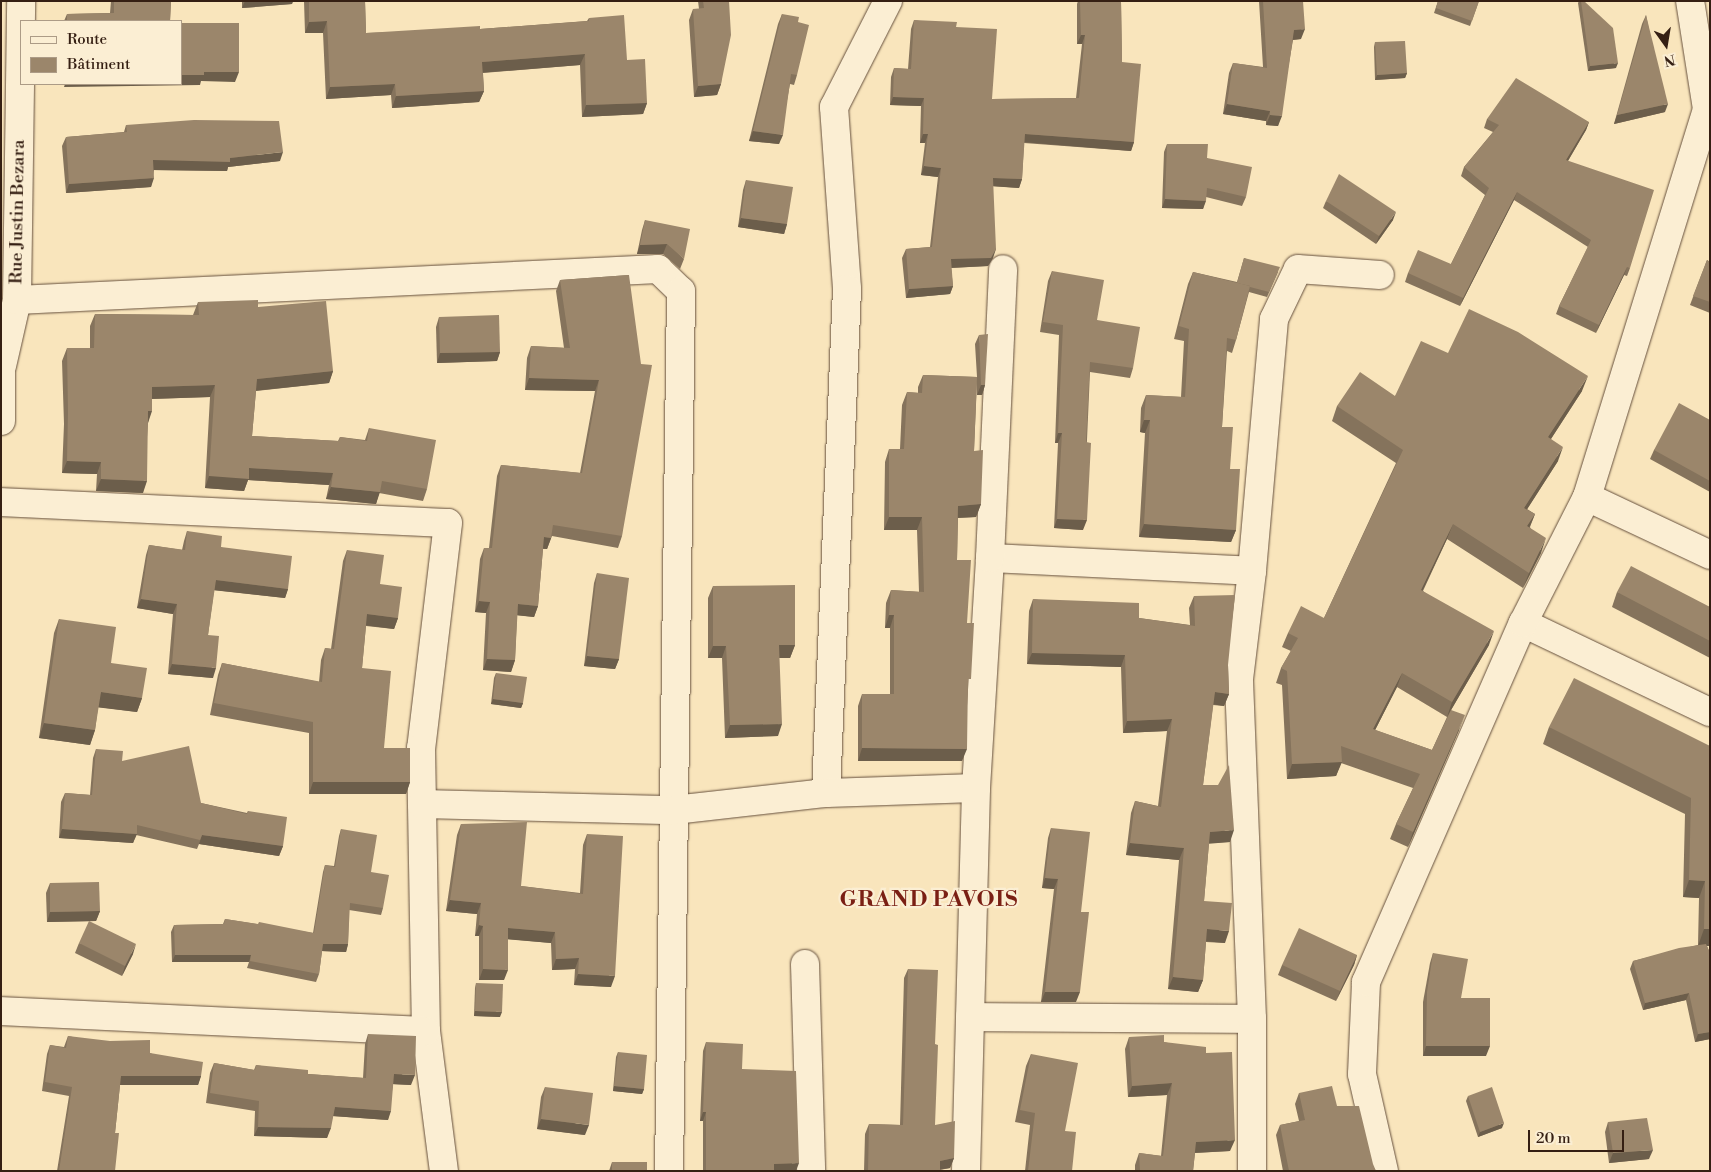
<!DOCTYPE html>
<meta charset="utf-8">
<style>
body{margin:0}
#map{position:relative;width:1711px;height:1172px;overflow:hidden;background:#f9e5bc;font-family:"Libre Bodoni",serif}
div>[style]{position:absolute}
.roads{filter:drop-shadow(0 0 1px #66503d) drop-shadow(0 0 1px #66503d)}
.minor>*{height:28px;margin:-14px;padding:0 14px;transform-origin:14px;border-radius:14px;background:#fbeed3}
.tertiary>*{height:28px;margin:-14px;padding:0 14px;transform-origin:14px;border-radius:14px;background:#fbeed3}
.secondary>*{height:28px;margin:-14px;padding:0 14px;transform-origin:14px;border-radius:14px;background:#fbeed3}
.wall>*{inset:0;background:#85735c}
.shaded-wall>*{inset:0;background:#6c5e4b}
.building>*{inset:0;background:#9b866b}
span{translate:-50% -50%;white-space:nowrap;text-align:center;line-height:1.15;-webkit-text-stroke:4.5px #fbeed3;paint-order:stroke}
.street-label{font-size:18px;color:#351f13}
.district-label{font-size:22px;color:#7a1f14;font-weight:700;letter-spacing:1px}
.frame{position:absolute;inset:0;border:2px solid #351f13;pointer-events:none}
.legend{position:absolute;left:20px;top:20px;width:162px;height:65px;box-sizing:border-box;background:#fbeed3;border:1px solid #ac9b86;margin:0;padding:6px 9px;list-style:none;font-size:15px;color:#351f13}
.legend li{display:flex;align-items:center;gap:10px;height:25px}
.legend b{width:25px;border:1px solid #ac9b86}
.north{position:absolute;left:1641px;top:20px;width:50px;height:50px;-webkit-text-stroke:4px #fbeed3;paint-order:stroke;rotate:167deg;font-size:14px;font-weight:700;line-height:20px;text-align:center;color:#351f13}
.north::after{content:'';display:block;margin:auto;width:18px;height:22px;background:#351f13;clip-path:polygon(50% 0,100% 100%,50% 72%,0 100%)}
.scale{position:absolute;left:1528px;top:1130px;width:96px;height:22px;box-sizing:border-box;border:2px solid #351f13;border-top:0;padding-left:6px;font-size:15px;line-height:18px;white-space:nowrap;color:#351f13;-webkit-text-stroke:4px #fbeed3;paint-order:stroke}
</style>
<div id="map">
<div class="roads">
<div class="minor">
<div style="left:888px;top:1px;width:119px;rotate:117deg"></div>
<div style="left:834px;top:107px;width:182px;rotate:85.9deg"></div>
<div style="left:847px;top:289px;width:504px;rotate:92.39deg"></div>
<div style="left:826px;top:793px;width:150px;rotate:-1.9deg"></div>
<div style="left:17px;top:300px;width:642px;rotate:-2.77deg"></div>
<div style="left:658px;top:269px;width:32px;rotate:44deg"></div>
<div style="left:681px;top:291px;width:880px;rotate:90.78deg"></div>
<div style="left:1587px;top:497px;width:136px;rotate:25.2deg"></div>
<div style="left:1px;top:502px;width:447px;rotate:2.7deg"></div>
<div style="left:448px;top:523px;width:227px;rotate:96.8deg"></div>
<div style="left:421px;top:748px;width:283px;rotate:89deg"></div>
<div style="left:426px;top:1031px;width:141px;rotate:82.7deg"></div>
<div style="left:990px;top:558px;width:262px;rotate:2.8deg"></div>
<div style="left:1523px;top:623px;width:207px;rotate:25.5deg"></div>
<div style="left:422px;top:804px;width:252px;rotate:1.4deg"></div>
<div style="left:674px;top:810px;width:153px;rotate:-6.4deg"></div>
<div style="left:805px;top:964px;width:207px;rotate:88.3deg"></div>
<div style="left:1px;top:1011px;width:425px;rotate:2.7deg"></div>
<div style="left:970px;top:1017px;width:282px;rotate:0.4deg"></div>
<div style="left:966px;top:1171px;width:383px;rotate:-88.5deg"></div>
<div style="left:976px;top:788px;width:230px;rotate:-86.5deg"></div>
<div style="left:990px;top:558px;width:289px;rotate:-87.4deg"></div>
<div style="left:1252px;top:1171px;width:152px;rotate:-90deg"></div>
<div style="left:1252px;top:1019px;width:340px;rotate:-92.2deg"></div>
<div style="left:1239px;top:679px;width:109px;rotate:-83.1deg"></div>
<div style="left:1252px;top:571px;width:253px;rotate:-85deg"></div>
<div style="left:1274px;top:319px;width:55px;rotate:-64.4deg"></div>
<div style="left:1298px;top:269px;width:82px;rotate:4.2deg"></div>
<div style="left:1384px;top:1171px;width:99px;rotate:-102.8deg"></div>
<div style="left:1362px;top:1074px;width:92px;rotate:-87.5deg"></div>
<div style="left:1366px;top:982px;width:392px;rotate:-66.4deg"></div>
<div style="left:1523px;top:623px;width:141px;rotate:-63.1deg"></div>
<div style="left:1587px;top:497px;width:406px;rotate:-72.8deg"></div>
<div style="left:1707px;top:109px;width:109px;rotate:-98.9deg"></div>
</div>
<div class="tertiary">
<div style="left:2px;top:366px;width:68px;rotate:-77.2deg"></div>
<div style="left:17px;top:300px;width:299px;rotate:-89.2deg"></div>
</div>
<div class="secondary">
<div style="left:1px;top:366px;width:55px;rotate:90deg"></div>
</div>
</div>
<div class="wall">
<div style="clip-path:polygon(111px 1px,171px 1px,170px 21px,64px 21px,67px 14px,110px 13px)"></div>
<div style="clip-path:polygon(242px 1px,293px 1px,292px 4px,242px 8px)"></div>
<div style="clip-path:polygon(304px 1px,365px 1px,366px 33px,480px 29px,587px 21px,589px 18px,627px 60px,647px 103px,643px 114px,582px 117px,580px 65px,483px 73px,484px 91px,479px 102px,392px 108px,391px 95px,326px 99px,323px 33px,305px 33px)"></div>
<div style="clip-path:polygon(698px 1px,729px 1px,721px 84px,717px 95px,694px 97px,689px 20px,693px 9px,699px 9px)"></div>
<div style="clip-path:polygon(1078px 1px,1121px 1px,1122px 62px,1134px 142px,1131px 151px,1024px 143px,1022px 179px,1019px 188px,993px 186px,993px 258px,988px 266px,951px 268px,953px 286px,950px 294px,906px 298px,902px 258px,906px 249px,930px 247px,938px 177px,921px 175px,925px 143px,920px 143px,921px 106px,890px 105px,891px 77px,894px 68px,908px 69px,911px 29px,914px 20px,956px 27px,992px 99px,1076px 98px,1082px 44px,1077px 44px,1077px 4px)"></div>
<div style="clip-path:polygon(1259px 1px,1303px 1px,1301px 39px,1293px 40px,1278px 126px,1266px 125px,1266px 121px,1223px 114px,1229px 73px,1233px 63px,1263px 67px)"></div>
<div style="clip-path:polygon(1438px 1px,1479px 1px,1470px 26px,1434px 13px)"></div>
<div style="clip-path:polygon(1579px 1px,1584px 1px,1616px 68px,1588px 71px,1578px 3px)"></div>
<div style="clip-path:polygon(782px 14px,797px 75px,794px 85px,790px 84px,779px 144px,749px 141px,778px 24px)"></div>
<div style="clip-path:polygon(1646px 15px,1665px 112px,1614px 124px,1642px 24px)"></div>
<div style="clip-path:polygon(1375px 42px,1407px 73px,1405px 78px,1375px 80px,1374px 47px)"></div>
<div style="clip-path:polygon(1487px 119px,1589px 122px,1586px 130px,1568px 161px,1630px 268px,1627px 276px,1624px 275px,1596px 333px,1556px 314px,1559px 306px,1588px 247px,1514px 200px,1460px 306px,1405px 282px,1408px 273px,1451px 264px,1485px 195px,1461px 176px,1464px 167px,1493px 132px,1484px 128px)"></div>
<div style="clip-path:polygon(126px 125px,280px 161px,228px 167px,227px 171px,154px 170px,151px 187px,66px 193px,62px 146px,66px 137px,124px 132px)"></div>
<div style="clip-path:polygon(1167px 144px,1207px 158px,1246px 197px,1242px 206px,1206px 197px,1203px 209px,1162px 208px,1164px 152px)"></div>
<div style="clip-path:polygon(746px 180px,787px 224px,784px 234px,738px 227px,743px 190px)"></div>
<div style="clip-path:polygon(1326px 201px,1393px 220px,1376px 244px,1323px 208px)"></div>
<div style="clip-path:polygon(645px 220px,684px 259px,680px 269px,663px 254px,637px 254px,642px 230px)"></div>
<div style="clip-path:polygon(1244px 258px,1278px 272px,1267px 297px,1249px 292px,1236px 340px,1232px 353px,1227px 351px,1222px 427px,1230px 469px,1236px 530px,1231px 542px,1139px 537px,1145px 433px,1140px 432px,1141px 408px,1146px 395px,1181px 397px,1184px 341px,1174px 339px,1188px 284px,1193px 272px,1237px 282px)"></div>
<div style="clip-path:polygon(1707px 260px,1710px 262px,1710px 313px,1690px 305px)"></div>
<div style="clip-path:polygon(1052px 271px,1097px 320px,1133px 368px,1130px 378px,1090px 372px,1083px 530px,1054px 528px,1058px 443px,1055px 443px,1059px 335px,1040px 332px,1048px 281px)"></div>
<div style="clip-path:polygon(629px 275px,622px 536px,618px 548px,552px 536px,547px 549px,543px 549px,538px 606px,534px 617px,517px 615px,515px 660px,511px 672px,483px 670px,486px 613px,475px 612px,480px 559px,484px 548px,489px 548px,497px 476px,501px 465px,580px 473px,595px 391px,525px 390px,527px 358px,531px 346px,564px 348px,556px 291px,560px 280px)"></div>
<div style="clip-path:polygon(198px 302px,258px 307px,333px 371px,329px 383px,256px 391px,252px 436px,338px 441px,340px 437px,365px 440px,369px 428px,427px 489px,423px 501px,379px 493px,376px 504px,326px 499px,329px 485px,248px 480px,244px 491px,205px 488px,210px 397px,152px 399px,148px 423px,143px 493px,96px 491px,97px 474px,62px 473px,64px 424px,62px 361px,67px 348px,90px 348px,90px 326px,95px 314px,193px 315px)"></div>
<div style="clip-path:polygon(439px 317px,500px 352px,497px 361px,437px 363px,436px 327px)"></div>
<div style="clip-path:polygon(979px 335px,985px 385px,982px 395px,977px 395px,977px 381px,974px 451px,981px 504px,976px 517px,958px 518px,957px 560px,967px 623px,968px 687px,962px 761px,858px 761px,858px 706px,862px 694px,890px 694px,890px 628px,885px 628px,886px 603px,891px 590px,919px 592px,917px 530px,884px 530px,885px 462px,889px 449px,900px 449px,902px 405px,907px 392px,918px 393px,918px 387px,923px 375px,977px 377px,975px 344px)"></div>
<div style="clip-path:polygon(evenodd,1448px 353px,1582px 391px,1551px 439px,1558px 461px,1527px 509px,1535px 514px,1530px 527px,1541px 553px,1523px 588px,1447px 539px,1423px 591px,1489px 645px,1451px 710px,1459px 730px,1408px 847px,1390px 839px,1396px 824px,1413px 788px,1341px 763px,1336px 776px,1287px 779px,1282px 685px,1276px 683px,1281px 668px,1291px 651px,1282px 647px,1288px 633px,1324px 618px,1396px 463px,1332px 421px,1337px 406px,1395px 396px,1448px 353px,1397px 687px,1447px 717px,1432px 750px,1375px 730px,1397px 687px)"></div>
<div style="clip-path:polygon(1710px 420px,1710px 492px,1650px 459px,1654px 450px)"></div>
<div style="clip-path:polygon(187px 531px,221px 547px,288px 589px,285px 598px,214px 590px,208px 635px,213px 678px,168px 674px,173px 614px,137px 608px,146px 555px,149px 545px,182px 550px,184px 541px)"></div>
<div style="clip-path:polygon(347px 550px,380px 584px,398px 618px,394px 629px,366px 626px,362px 668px,384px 748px,410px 782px,406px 794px,309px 794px,309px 733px,210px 715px,218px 675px,222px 663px,319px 682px,321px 660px,325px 648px,331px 649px,343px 561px)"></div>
<div style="clip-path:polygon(597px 573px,619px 659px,615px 669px,584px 666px,594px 583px)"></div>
<div style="clip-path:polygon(713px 586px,795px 645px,790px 658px,779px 658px,778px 736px,725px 738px,722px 658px,708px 658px,708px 598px)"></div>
<div style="clip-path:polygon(1617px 592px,1710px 607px,1710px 658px,1612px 607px)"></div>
<div style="clip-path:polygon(1194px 596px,1228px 665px,1229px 694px,1224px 706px,1213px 705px,1203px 785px,1230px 842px,1209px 843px,1204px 901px,1225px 943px,1206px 942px,1203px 980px,1198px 992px,1168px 989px,1179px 860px,1126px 855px,1131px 813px,1135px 801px,1158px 806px,1167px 731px,1123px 733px,1121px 667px,1027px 664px,1029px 611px,1033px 599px,1139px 618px,1190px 625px,1189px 608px)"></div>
<div style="clip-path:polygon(59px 619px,111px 663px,142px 698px,137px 712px,98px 707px,95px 730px,90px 745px,39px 738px,54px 633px)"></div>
<div style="clip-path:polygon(496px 673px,523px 703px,521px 708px,491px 704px,494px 678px)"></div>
<div style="clip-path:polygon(1549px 727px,1710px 746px,1710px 946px,1707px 946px,1710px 953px,1710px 1039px,1695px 1042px,1686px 1000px,1643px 1010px,1630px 969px,1633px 961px,1698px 945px,1699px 898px,1683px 897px,1685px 814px,1543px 744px)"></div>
<div style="clip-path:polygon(96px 749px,122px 761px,201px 803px,247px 813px,248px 811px,283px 846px,279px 856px,199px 844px,197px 849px,136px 835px,133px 843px,59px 838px,61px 802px,65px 793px,90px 795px,93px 758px)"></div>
<div style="clip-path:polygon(461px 824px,521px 886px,580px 893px,583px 845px,587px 834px,611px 987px,574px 985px,575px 969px,552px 970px,551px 943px,508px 939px,504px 980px,479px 980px,479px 936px,475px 936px,477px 914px,446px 911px,457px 835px)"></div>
<div style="clip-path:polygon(1051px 828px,1076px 1002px,1041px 1002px,1054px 889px,1042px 888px,1048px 838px)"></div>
<div style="clip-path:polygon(341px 829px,371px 872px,383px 908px,381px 915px,349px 910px,348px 944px,346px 952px,322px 951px,319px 974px,316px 982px,247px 968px,249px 962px,172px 962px,171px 932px,174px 925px,223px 924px,225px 919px,313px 933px,323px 872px,325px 865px,334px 866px,339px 836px)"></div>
<div style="clip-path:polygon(50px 883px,100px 911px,96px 921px,47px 922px,46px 893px)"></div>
<div style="clip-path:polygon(79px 943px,133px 954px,122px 976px,75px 953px)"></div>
<div style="clip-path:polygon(1433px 953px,1486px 1056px,1423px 1056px,1423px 1002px,1430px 963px)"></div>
<div style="clip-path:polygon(1357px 955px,1354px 965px,1336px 1001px,1278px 975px,1282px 965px)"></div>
<div style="clip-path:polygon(908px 969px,935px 1044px,935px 1125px,954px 1158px,950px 1168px,940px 1170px,940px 1171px,864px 1171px,865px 1134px,869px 1124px,900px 1125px,904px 978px)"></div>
<div style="clip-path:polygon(476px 983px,500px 1017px,474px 1016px,475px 988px)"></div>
<div style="clip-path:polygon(368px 1034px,411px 1085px,393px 1084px,388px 1120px,333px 1116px,327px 1138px,254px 1136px,255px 1111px,206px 1103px,210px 1073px,214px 1063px,254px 1070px,256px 1065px,308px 1074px,363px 1078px,365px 1044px)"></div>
<div style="clip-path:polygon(68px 1036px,150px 1053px,201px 1076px,198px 1085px,120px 1085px,115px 1133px,115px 1171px,57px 1171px,69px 1096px,42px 1091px,47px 1054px,50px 1045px,64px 1047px)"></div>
<div style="clip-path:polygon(1129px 1037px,1164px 1042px,1206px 1053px,1230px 1151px,1195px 1153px,1193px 1171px,1135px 1171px,1135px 1165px,1139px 1153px,1161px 1156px,1167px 1095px,1128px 1097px,1125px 1049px)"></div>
<div style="clip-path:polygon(706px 1042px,742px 1069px,796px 1171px,703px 1171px,703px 1121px,700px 1121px,703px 1051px)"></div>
<div style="clip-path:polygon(618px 1052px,644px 1089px,642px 1094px,613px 1091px,616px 1057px)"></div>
<div style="clip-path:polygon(1031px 1054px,1065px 1131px,1072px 1171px,1025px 1171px,1030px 1125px,1015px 1122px,1026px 1066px)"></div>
<div style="clip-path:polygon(545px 1087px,585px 1135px,537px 1129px,541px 1097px)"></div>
<div style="clip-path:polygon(1299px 1093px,1337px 1106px,1376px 1171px,1283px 1171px,1276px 1135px,1280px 1125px,1299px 1121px,1295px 1104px)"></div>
<div style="clip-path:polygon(1468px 1096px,1502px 1128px,1478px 1137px,1466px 1101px)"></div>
<div style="clip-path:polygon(1608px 1122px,1649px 1159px,1609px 1163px,1605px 1132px)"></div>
<div style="clip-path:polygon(612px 1162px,647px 1171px,609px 1171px)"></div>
</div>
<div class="shaded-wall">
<div style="clip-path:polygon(245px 1px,293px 1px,292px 4px,242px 8px)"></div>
<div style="clip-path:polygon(327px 21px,323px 33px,305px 33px,309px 22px)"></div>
<div style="clip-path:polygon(1305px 29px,1301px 39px,1291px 40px,1294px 30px)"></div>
<div style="clip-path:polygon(1081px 35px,1085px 35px,1082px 44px,1077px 44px)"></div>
<div style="clip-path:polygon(585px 54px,580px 65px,478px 73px,482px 62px)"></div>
<div style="clip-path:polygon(1618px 63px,1616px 68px,1588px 71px,1590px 66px)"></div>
<div style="clip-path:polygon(204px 72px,239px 72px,235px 82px,201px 81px,200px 85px,64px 87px,65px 84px,181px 84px,181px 75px)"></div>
<div style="clip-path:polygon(1407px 73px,1405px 78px,1375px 80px,1377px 75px)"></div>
<div style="clip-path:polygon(395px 84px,391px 95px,326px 99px,330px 87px)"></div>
<div style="clip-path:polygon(721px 84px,717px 95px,694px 97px,698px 86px)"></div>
<div style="clip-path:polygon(484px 91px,479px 102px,392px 108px,396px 96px)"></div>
<div style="clip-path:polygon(893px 97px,924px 98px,921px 106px,890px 105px)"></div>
<div style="clip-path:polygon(647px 103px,643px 114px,582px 117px,586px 105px)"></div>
<div style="clip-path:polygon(1227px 104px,1270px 111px,1266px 121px,1223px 114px)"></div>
<div style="clip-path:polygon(1668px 104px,1665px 112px,1614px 124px,1617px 115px)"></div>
<div style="clip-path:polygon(1270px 115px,1282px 116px,1278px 126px,1266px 125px)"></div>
<div style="clip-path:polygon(1589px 122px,1586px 130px,1563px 169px,1566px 160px)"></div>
<div style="clip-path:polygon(753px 131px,783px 135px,779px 144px,749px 141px)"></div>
<div style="clip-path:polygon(923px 134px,928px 134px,925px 143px,920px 143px)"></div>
<div style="clip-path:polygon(1025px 134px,1134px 142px,1131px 151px,1022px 142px)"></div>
<div style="clip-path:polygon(283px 152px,280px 161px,228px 167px,227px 171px,150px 170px,153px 160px,230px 158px)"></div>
<div style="clip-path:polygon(924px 166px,941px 168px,938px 177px,921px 175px)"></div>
<div style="clip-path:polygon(154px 178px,151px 187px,66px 193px,69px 184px)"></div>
<div style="clip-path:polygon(993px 178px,1022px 179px,1019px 188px,989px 186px)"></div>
<div style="clip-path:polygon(1517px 192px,1514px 200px,1460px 306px,1463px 298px)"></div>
<div style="clip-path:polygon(1165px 199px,1206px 201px,1203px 209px,1162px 208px)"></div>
<div style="clip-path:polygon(1396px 212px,1393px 220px,1376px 244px,1379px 236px)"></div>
<div style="clip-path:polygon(741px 218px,787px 224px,784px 234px,738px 227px)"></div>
<div style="clip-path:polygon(667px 244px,663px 254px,637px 254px,640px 245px)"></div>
<div style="clip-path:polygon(996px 249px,993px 258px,988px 266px,948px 268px,951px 259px)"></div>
<div style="clip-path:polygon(1627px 267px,1624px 275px,1596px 333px,1599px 325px)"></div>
<div style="clip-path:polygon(953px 286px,950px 294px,906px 298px,909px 289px)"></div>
<div style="clip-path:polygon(500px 352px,497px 361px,437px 363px,440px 353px)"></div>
<div style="clip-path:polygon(333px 371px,329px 383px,253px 391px,257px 379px)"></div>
<div style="clip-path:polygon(1588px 376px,1582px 391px,1543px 451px,1548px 437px)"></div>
<div style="clip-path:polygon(529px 378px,599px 380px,595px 391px,525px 390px)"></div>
<div style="clip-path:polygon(215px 385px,210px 397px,148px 399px,152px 387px)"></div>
<div style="clip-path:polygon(981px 385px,985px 385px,982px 395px,977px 395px)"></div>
<div style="clip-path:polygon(148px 411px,152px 411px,148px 423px)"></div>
<div style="clip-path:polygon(1144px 420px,1150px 420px,1145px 433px,1140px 432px)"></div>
<div style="clip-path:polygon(1058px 433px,1062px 433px,1058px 443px,1055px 443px)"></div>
<div style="clip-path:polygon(1563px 447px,1558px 461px,1519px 522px,1524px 508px)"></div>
<div style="clip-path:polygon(67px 461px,101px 462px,97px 474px,62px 473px)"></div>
<div style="clip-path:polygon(249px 468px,333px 473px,329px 485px,248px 480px,244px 491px,205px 488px,209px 476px)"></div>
<div style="clip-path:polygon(101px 479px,147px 481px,143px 493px,96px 491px)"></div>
<div style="clip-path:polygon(331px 487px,380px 492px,376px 504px,326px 499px)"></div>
<div style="clip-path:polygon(981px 504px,976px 517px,954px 518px,958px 506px)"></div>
<div style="clip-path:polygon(1535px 514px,1529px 528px,1527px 526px)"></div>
<div style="clip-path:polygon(889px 517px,922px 517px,917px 530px,884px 530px)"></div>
<div style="clip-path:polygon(1057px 519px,1087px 520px,1083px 530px,1054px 528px)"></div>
<div style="clip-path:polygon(1144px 524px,1236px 530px,1231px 542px,1139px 537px)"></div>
<div style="clip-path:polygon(1453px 524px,1447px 539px,1416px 604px,1421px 590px)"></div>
<div style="clip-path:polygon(544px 537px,551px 538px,547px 549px,540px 548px)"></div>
<div style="clip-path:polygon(1546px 538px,1541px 553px,1523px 588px,1529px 573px)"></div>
<div style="clip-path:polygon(216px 580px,288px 589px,285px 598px,212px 590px)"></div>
<div style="clip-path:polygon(141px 599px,177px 604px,173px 614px,137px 608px)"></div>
<div style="clip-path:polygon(479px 601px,490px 602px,486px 613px,475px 612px)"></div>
<div style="clip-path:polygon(518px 604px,538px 606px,534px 617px,514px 615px)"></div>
<div style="clip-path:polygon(367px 614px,398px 618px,394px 629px,363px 625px)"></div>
<div style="clip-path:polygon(889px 615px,894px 615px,890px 628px,885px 628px)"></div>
<div style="clip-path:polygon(1494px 631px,1489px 645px,1447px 717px,1452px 702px)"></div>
<div style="clip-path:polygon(779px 645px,795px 645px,790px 658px,774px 658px)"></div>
<div style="clip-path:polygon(713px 646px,726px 646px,722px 658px,708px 658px)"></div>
<div style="clip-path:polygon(1032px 653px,1125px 655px,1121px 667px,1027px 664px)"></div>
<div style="clip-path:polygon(587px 656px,619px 659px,615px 669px,584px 666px)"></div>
<div style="clip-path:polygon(487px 659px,515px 660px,511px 672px,483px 670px)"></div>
<div style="clip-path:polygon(172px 664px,216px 668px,213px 678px,168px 674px)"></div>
<div style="clip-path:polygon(1402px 673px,1397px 687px,1368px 744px,1373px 729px)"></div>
<div style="clip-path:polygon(101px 692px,142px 698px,137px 712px,95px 707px)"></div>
<div style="clip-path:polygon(1215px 692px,1229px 694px,1224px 706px,1211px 704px)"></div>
<div style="clip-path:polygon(493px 699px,523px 703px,521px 708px,491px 704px)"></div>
<div style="clip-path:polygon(1465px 715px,1459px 730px,1408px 847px,1413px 832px)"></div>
<div style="clip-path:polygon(1172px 719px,1167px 731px,1123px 733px,1127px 721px)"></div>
<div style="clip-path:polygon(44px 723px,95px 730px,90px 745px,39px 738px)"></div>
<div style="clip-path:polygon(782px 724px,778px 736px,725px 738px,730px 725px)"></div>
<div style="clip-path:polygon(862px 748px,967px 749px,962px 761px,858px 761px)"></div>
<div style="clip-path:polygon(1342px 762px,1336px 776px,1287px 779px,1292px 764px)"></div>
<div style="clip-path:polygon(313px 782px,410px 782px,406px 794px,309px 794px)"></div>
<div style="clip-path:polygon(62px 829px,137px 834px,133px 843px,59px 838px)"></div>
<div style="clip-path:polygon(1234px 830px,1230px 842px,1206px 844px,1210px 832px)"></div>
<div style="clip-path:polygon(202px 835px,283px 846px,279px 856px,199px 844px)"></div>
<div style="clip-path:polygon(1130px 843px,1184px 848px,1179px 860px,1126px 855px)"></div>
<div style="clip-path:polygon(1045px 878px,1058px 879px,1054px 889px,1042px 888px)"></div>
<div style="clip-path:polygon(1689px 880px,1705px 881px,1699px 898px,1683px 897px)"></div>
<div style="clip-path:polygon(450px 900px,481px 903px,477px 914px,446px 911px)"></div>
<div style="clip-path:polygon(100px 911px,96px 921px,47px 922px,50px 912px)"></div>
<div style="clip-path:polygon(479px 925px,483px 926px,479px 936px,475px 936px)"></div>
<div style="clip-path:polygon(508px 928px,555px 932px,551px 943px,504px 939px)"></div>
<div style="clip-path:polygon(1207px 929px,1229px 931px,1225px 943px,1203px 941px)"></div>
<div style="clip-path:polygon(1704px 929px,1710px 929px,1710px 946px,1698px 946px)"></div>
<div style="clip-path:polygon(136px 944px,133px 954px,122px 976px,125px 966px)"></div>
<div style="clip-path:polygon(323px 944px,348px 944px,346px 952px,320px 951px)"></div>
<div style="clip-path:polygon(175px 955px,251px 955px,249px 962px,172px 962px)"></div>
<div style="clip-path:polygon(1357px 955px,1354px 965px,1336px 1001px,1340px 991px)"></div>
<div style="clip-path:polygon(579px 958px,575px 969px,552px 970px,556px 959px)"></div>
<div style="clip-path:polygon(483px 969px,508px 970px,504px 980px,479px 980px)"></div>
<div style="clip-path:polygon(578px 974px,615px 976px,611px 987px,574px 985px)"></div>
<div style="clip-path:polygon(1173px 977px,1203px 980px,1198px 992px,1168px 989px)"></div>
<div style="clip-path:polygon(1045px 992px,1080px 992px,1076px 1002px,1041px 1002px)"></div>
<div style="clip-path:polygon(1689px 993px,1686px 1000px,1643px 1010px,1645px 1003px)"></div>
<div style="clip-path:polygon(475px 1011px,502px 1012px,500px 1017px,474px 1016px)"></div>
<div style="clip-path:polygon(1710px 1032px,1710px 1039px,1695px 1042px,1698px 1034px)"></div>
<div style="clip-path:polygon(1426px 1046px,1490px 1046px,1486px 1056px,1423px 1056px)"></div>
<div style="clip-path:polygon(394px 1074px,415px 1075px,411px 1085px,390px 1084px)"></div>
<div style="clip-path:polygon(121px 1076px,201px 1076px,198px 1085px,118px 1085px)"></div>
<div style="clip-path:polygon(1172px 1083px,1167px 1095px,1128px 1097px,1132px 1086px)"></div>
<div style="clip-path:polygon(614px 1086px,644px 1089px,642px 1094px,613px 1091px)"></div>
<div style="clip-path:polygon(335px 1107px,391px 1111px,388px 1120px,332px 1116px)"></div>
<div style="clip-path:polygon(703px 1112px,706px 1112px,703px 1121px,700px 1121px)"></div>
<div style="clip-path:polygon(541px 1119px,589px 1125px,585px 1135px,537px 1129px)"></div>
<div style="clip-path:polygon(1504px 1123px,1502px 1128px,1478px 1137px,1480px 1132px)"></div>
<div style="clip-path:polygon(258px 1127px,331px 1128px,327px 1138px,254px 1136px)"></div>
<div style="clip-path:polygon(1235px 1140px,1230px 1151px,1192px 1153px,1196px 1142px)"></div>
<div style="clip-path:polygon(1653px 1150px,1649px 1159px,1609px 1163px,1613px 1153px)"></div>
<div style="clip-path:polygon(954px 1158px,950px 1168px,937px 1170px,940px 1161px)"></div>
<div style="clip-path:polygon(799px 1163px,796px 1171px,771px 1171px,774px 1164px)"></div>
</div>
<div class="building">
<div style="clip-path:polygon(114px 1px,171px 1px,170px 21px,67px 21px,67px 14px,114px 13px)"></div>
<div style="clip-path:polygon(309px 1px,365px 1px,366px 33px,480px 26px,480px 29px,589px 21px,589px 18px,624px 15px,627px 60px,645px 59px,647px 103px,586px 105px,585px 54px,482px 62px,484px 91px,396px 96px,395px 84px,330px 87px,327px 21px,309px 22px)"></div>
<div style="clip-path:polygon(703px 1px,729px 1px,731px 35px,721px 84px,698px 86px,693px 9px,704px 8px)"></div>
<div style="clip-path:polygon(1080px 1px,1121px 1px,1122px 62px,1141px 64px,1134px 142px,1025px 134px,1022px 179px,993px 178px,996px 249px,991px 258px,951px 259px,953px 286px,909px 289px,906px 249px,932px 247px,941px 168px,924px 166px,928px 134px,923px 134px,924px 98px,893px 97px,894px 68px,911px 69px,914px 20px,957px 22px,956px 27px,997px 29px,992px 99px,1079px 98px,1085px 35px,1081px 35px)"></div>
<div style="clip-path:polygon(1263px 1px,1303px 1px,1305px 29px,1294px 30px,1282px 116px,1270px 115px,1270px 111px,1227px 104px,1233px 63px,1267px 68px)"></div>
<div style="clip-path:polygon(1438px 1px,1479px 1px,1472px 21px,1436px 8px)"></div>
<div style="clip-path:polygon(1581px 1px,1584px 1px,1613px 28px,1618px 63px,1590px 66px)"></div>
<div style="clip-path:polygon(782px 14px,799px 17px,798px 22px,809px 25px,797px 75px,791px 74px,783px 135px,753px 131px)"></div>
<div style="clip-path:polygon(1646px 15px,1668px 104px,1617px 115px)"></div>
<div style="clip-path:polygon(181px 23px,239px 23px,239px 72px,204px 72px,204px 75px,181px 75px)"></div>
<div style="clip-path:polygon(1405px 41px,1407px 73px,1377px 75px,1375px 42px)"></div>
<div style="clip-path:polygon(1516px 78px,1589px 122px,1566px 160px,1654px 190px,1630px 268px,1627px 267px,1599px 325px,1559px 306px,1591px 240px,1517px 192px,1463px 298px,1408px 273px,1418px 250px,1451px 264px,1489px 188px,1464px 167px,1499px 125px,1487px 119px)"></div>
<div style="clip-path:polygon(194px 120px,279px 121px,283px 152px,230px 158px,230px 162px,153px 160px,154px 178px,69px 184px,66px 137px,127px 132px,126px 125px)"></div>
<div style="clip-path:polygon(1167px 144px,1208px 144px,1207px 158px,1252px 167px,1246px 197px,1207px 188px,1206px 201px,1165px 199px)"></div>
<div style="clip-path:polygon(1339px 174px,1396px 212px,1379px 236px,1326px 201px)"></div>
<div style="clip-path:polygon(746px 180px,793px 187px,787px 224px,741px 218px)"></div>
<div style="clip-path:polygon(645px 220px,690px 229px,684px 259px,667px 244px,640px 245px)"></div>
<div style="clip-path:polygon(1244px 258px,1280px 267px,1269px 292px,1250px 287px,1250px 286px,1237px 283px)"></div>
<div style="clip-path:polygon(1707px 260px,1710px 262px,1710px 302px,1693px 296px)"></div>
<div style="clip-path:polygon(1052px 271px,1104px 280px,1097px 320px,1140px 327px,1133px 368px,1090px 362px,1086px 442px,1091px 443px,1087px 520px,1057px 519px,1062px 433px,1058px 433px,1063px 325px,1043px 322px)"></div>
<div style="clip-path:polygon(1193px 272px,1250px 286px,1236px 340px,1227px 338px,1222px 427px,1233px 427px,1230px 469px,1240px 469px,1236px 530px,1144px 524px,1150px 420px,1144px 420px,1146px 395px,1185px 397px,1189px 329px,1179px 326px)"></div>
<div style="clip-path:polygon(629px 275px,641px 364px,652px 365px,622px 536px,553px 525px,551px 538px,544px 537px,538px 606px,518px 604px,515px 660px,487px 659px,490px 602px,479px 601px,484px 548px,492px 548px,501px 465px,582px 473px,599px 380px,529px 378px,531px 346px,570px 348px,560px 280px)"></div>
<div style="clip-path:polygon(258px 300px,258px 307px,326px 301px,333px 371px,257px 379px,252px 436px,339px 441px,340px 437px,367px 441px,369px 428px,436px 440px,427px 489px,382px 481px,380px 492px,331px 487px,333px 473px,249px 468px,249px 479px,209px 476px,215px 385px,152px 387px,152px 411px,148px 411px,147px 481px,101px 479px,101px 462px,67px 461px,68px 412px,67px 348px,94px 348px,95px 314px,199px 315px,198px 302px)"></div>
<div style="clip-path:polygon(1469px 309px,1518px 332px,1588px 376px,1548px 437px,1563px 447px,1524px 508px,1535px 514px,1527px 526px,1546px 538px,1529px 573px,1453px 524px,1421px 590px,1494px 631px,1452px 702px,1402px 673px,1373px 729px,1432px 750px,1451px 710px,1465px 715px,1413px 832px,1396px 824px,1420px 774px,1341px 746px,1342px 762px,1292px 764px,1287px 671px,1281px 668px,1298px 638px,1288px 633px,1301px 606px,1324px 618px,1403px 450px,1337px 406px,1360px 372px,1395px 396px,1421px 341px,1448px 353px)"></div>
<div style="clip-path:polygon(499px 315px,500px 352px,440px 353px,439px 317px)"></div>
<div style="clip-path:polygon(988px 334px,985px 385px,981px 385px,979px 335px)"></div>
<div style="clip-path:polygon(923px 375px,977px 377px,974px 451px,983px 450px,981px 504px,958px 506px,957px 560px,971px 560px,967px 623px,974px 623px,971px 679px,968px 679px,967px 749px,862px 748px,862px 694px,894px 694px,894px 615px,889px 615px,891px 590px,924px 592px,922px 517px,889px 517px,889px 449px,904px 449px,907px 392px,922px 393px)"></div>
<div style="clip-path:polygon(1679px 403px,1710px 420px,1710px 481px,1654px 450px)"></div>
<div style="clip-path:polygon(187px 531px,222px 536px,221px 547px,292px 556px,288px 589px,216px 580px,208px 635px,219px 636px,216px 668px,172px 664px,177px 604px,141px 599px,149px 545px,185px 550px)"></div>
<div style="clip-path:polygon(347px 550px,384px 555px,380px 584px,402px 587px,398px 618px,367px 614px,362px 668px,391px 671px,384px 748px,410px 748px,410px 782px,313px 782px,313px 722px,214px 703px,222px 663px,322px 682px,325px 648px,334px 649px)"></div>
<div style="clip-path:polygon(1631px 566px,1710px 607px,1710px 641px,1617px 592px)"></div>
<div style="clip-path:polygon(597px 573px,629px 578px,619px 659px,587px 656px)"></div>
<div style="clip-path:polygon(795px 585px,795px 645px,779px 645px,782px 724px,730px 725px,726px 646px,713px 646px,713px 586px)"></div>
<div style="clip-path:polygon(1235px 595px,1228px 665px,1229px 694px,1215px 692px,1203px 785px,1218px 785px,1229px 765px,1234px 830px,1210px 832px,1204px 901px,1232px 903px,1229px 931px,1207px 929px,1203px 980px,1173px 977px,1184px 848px,1130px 843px,1135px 801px,1161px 807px,1172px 719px,1127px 721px,1125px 655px,1032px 653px,1033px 599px,1139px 603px,1139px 618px,1195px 626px,1194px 596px)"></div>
<div style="clip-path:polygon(59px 619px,116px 627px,111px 663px,147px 668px,142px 698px,101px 692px,95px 730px,44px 723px)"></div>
<div style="clip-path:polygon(496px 673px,527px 677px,523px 703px,493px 699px)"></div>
<div style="clip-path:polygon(1574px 678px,1710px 746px,1710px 929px,1704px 929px,1705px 881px,1689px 880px,1691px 798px,1549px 727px)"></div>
<div style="clip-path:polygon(189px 746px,201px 803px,247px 814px,248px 811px,287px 817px,283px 846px,202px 835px,200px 840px,137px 825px,137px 834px,62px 829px,65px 793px,92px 795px,96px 749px,123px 751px,122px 761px)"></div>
<div style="clip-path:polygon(527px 822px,521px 886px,583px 894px,587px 834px,623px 836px,615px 976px,578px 974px,579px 958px,556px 959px,555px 932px,508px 928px,508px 970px,483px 969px,483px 926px,479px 925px,481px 903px,450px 900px,461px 824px)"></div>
<div style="clip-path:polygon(1051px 828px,1090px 832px,1081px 912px,1089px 912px,1080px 992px,1045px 992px,1058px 879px,1045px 878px)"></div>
<div style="clip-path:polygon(341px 829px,377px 835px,371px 872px,389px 875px,383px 908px,350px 903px,348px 944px,323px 944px,319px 974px,250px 961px,251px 955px,175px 955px,174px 925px,224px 924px,225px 919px,258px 924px,259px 922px,314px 933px,325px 865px,335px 867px)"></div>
<div style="clip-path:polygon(99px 882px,100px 911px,50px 912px,50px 883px)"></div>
<div style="clip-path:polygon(89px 921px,136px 944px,125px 966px,79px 943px)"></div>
<div style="clip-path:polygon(1299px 928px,1357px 955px,1340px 991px,1282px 965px)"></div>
<div style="clip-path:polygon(1706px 944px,1710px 953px,1710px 1032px,1698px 1034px,1689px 993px,1645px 1003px,1633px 961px,1679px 948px)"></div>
<div style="clip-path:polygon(1433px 953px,1468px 959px,1461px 998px,1490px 998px,1490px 1046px,1426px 1046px,1427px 992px)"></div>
<div style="clip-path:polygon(908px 969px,938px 970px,935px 1044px,938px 1045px,935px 1125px,955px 1121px,954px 1158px,940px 1161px,940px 1171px,868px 1171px,869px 1124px,903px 1125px)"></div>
<div style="clip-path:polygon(476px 983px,503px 984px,502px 1012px,475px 1011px)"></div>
<div style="clip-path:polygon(368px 1034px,416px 1036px,415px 1075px,394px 1074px,391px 1111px,335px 1107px,331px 1128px,258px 1127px,259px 1101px,210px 1093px,214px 1063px,255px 1070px,256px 1065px,308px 1070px,308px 1074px,366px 1078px)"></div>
<div style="clip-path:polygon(1164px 1035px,1164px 1042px,1206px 1047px,1206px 1053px,1232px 1052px,1235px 1140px,1196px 1142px,1193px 1171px,1140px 1171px,1139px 1153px,1163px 1156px,1172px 1083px,1132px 1086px,1129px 1037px)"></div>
<div style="clip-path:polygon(68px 1036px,110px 1041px,150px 1040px,150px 1053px,203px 1062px,201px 1076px,121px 1076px,115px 1133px,119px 1133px,115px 1171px,59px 1171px,72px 1087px,45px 1082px,50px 1045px,66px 1048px)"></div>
<div style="clip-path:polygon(706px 1042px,743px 1044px,742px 1069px,796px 1071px,799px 1163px,774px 1164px,774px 1171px,706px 1171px,706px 1112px,703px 1112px)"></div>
<div style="clip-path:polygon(618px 1052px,647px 1055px,644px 1089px,614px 1086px)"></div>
<div style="clip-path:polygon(1031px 1054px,1078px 1063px,1065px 1131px,1076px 1132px,1072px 1171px,1028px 1171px,1035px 1113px,1020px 1110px)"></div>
<div style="clip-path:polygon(1332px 1086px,1337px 1106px,1359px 1106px,1373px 1164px,1376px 1171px,1289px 1171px,1280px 1125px,1305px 1120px,1299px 1093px)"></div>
<div style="clip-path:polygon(545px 1087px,593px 1093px,589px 1125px,541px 1119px)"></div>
<div style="clip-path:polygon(1492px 1087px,1504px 1123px,1480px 1132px,1468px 1096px)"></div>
<div style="clip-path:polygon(1647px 1118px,1653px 1150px,1613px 1153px,1608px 1122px)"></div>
<div style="clip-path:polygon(612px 1162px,647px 1162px,647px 1171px,612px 1171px)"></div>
</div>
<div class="street-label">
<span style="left:18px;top:212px;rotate:-89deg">Rue Justin Bezara</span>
</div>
<div class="district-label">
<span style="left:929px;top:900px">GRAND PAVOIS</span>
</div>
<div class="frame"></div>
<ul class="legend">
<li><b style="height:6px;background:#fbeed3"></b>Route</li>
<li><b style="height:14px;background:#9b866b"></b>Bâtiment</li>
</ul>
<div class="north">N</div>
<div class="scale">20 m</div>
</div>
